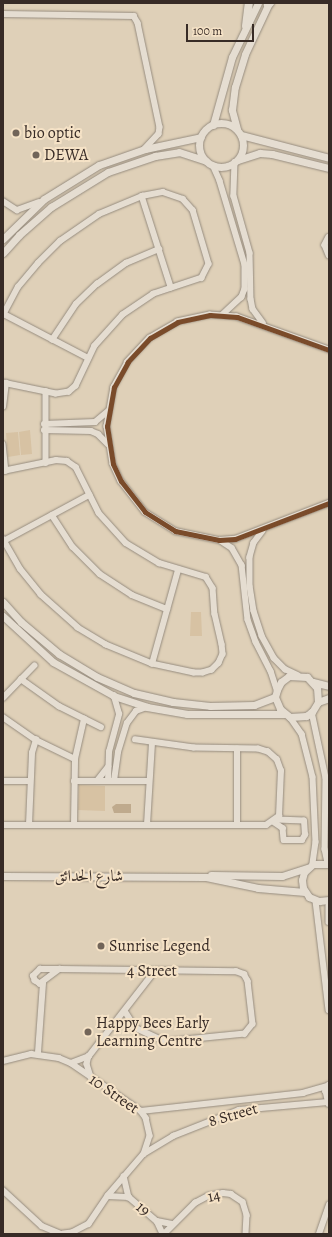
<!DOCTYPE html>
<meta charset="utf-8">
<style>
body{margin:0}
#map{position:relative;width:332px;height:1237px;overflow:hidden;background:#dfd0b8;font-family:Alegreya,Amiri,serif}
div>[style]{position:absolute}
.green>*{inset:0;background:#d7c2a3}
.water>*{inset:0;background:#bfaa8d}
.roads{filter:drop-shadow(0 0 1px #968c7f) drop-shadow(0 0 1px #968c7f)}
.minor>*{height:5.5px;margin:-2.75px;padding:0 2.75px;transform-origin:2.75px;border-radius:2.75px;background:#e5ddd1}
.tertiary>*{height:7px;margin:-3.5px;padding:0 3.5px;transform-origin:3.5px;border-radius:3.5px;background:#e5ddd1}
.tertiary>.ring{margin:-3.5px;padding:0;box-sizing:content-box;background:none;border:7px solid #e5ddd1;border-radius:50%}
.secondary>*{height:8px;margin:-4px;padding:0 4px;transform-origin:4px;border-radius:4px;background:#e5ddd1}
.bus-1>*{height:5px;margin:-2.5px;padding:0 2.5px;transform-origin:2.5px;border-radius:2.5px;background:#7a4b2a}
.dots>*{width:11px;height:11px;translate:-50% -50%;box-sizing:border-box;border:2px solid #f5e2c6;border-radius:50%}
span{translate:-50% -50%;white-space:nowrap;text-align:center;line-height:1.15;-webkit-text-stroke:4px #f5e2c6;paint-order:stroke}
.poi-label{font-size:16px;color:#372b26}
.left{translate:0 -50%;text-align:left}
.street-label{font-size:16px;color:#372b26}
.frame{position:absolute;inset:0;border:4px solid #372b26;pointer-events:none}
.scale{position:absolute;left:186px;top:24px;width:68px;height:18px;box-sizing:border-box;border:2px solid #372b26;border-top:0;padding-left:5px;font-size:12px;line-height:14px;white-space:nowrap;color:#372b26;-webkit-text-stroke:3px #f5e2c6;paint-order:stroke}
</style>
<div id="map">
<div class="green">
<div style="clip-path:polygon(30px 430px,32px 454px,21px 455px,19px 432px)"></div>
<div style="clip-path:polygon(18px 432px,20px 455px,8px 457px,6px 433px)"></div>
<div style="clip-path:polygon(191px 612px,201px 612px,202px 636px,190px 636px)"></div>
<div style="clip-path:polygon(79px 785px,105px 786px,105px 811px,78px 810px)"></div>
</div>
<div class="water">
<div style="clip-path:polygon(116px 804px,131px 804px,131px 813px,114px 813px,112px 807px)"></div>
</div>
<div class="roads">
<div class="minor">
<div style="left:3px;top:14px;width:131px;rotate:0.9deg"></div>
<div style="left:134px;top:16px;width:8px;rotate:60deg"></div>
<div style="left:138px;top:23px;width:106px;rotate:78.1deg"></div>
<div style="left:160px;top:127px;width:7px;rotate:98deg"></div>
<div style="left:159px;top:134px;width:21px;rotate:133deg"></div>
<div style="left:235px;top:162px;width:34px;rotate:92deg"></div>
<div style="left:234px;top:196px;width:59px;rotate:74.3deg"></div>
<div style="left:250px;top:253px;width:46px;rotate:88.8deg"></div>
<div style="left:251px;top:299px;width:10px;rotate:79deg"></div>
<div style="left:253px;top:309px;width:17px;rotate:54deg"></div>
<div style="left:213px;top:165px;width:17px;rotate:66deg"></div>
<div style="left:220px;top:181px;width:88px;rotate:73.4deg"></div>
<div style="left:245px;top:265px;width:24px;rotate:90deg"></div>
<div style="left:245px;top:289px;width:9px;rotate:111deg"></div>
<div style="left:242px;top:297px;width:26px;rotate:137deg"></div>
<div style="left:142px;top:196px;width:96px;rotate:72.3deg"></div>
<div style="left:3px;top:201px;width:17px;rotate:33deg"></div>
<div style="left:17px;top:210px;width:23px;rotate:-20deg"></div>
<div style="left:329px;top:237px;width:9px;rotate:117deg"></div>
<div style="left:325px;top:245px;width:11px;rotate:68deg"></div>
<div style="left:4px;top:314px;width:95px;rotate:27.6deg"></div>
<div style="left:3px;top:315px;width:32px;rotate:-62deg"></div>
<div style="left:18px;top:287px;width:31px;rotate:-50deg"></div>
<div style="left:38px;top:263px;width:31px;rotate:-45deg"></div>
<div style="left:60px;top:241px;width:47px;rotate:-34.7deg"></div>
<div style="left:99px;top:214px;width:47px;rotate:-22.7deg"></div>
<div style="left:142px;top:196px;width:21px;rotate:-11deg"></div>
<div style="left:163px;top:192px;width:21px;rotate:19deg"></div>
<div style="left:183px;top:199px;width:15px;rotate:48deg"></div>
<div style="left:193px;top:210px;width:56px;rotate:73.5deg"></div>
<div style="left:209px;top:264px;width:16px;rotate:117deg"></div>
<div style="left:202px;top:278px;width:51px;rotate:161.6deg"></div>
<div style="left:154px;top:294px;width:37px;rotate:146deg"></div>
<div style="left:123px;top:315px;width:42px;rotate:132.1deg"></div>
<div style="left:95px;top:346px;width:44px;rotate:115.4deg"></div>
<div style="left:76px;top:386px;width:9px;rotate:139deg"></div>
<div style="left:69px;top:392px;width:13px;rotate:171deg"></div>
<div style="left:56px;top:394px;width:54px;rotate:-168.3deg"></div>
<div style="left:52px;top:340px;width:43px;rotate:-56.3deg"></div>
<div style="left:76px;top:304px;width:29px;rotate:-44deg"></div>
<div style="left:97px;top:284px;width:36px;rotate:-36deg"></div>
<div style="left:126px;top:263px;width:36px;rotate:-23deg"></div>
<div style="left:329px;top:350px;width:98px;rotate:-160.3deg"></div>
<div style="left:237px;top:317px;width:27px;rotate:-176deg"></div>
<div style="left:210px;top:315px;width:33px;rotate:168deg"></div>
<div style="left:178px;top:322px;width:32px;rotate:150deg"></div>
<div style="left:150px;top:338px;width:33px;rotate:133deg"></div>
<div style="left:128px;top:362px;width:29px;rotate:119deg"></div>
<div style="left:114px;top:387px;width:40px;rotate:100deg"></div>
<div style="left:107px;top:426px;width:38px;rotate:81deg"></div>
<div style="left:113px;top:464px;width:19px;rotate:65deg"></div>
<div style="left:121px;top:481px;width:39px;rotate:52deg"></div>
<div style="left:145px;top:512px;width:36px;rotate:32deg"></div>
<div style="left:175px;top:531px;width:45px;rotate:11.6deg"></div>
<div style="left:219px;top:540px;width:16px;rotate:-4deg"></div>
<div style="left:235px;top:539px;width:101px;rotate:-21deg"></div>
<div style="left:46px;top:391px;width:72px;rotate:90deg"></div>
<div style="left:3px;top:407px;width:24px;rotate:-83deg"></div>
<div style="left:44px;top:424px;width:51px;rotate:-2.2deg"></div>
<div style="left:95px;top:422px;width:17px;rotate:-40deg"></div>
<div style="left:44px;top:430px;width:47px;rotate:1.2deg"></div>
<div style="left:91px;top:431px;width:8px;rotate:23deg"></div>
<div style="left:98px;top:434px;width:14px;rotate:45deg"></div>
<div style="left:3px;top:444px;width:27px;rotate:84deg"></div>
<div style="left:3px;top:471px;width:54px;rotate:-11.7deg"></div>
<div style="left:56px;top:460px;width:11px;rotate:5deg"></div>
<div style="left:67px;top:461px;width:11px;rotate:34deg"></div>
<div style="left:76px;top:467px;width:51px;rotate:63.4deg"></div>
<div style="left:99px;top:513px;width:40px;rotate:48deg"></div>
<div style="left:126px;top:543px;width:39px;rotate:31deg"></div>
<div style="left:159px;top:563px;width:49px;rotate:16.6deg"></div>
<div style="left:206px;top:577px;width:13px;rotate:58deg"></div>
<div style="left:213px;top:588px;width:26px;rotate:86deg"></div>
<div style="left:215px;top:614px;width:31px;rotate:77deg"></div>
<div style="left:222px;top:644px;width:10px;rotate:84deg"></div>
<div style="left:223px;top:654px;width:10px;rotate:114deg"></div>
<div style="left:219px;top:663px;width:10px;rotate:135deg"></div>
<div style="left:212px;top:670px;width:9px;rotate:162deg"></div>
<div style="left:203px;top:673px;width:9px;rotate:180deg"></div>
<div style="left:194px;top:673px;width:43px;rotate:-167.9deg"></div>
<div style="left:152px;top:664px;width:50px;rotate:-157.6deg"></div>
<div style="left:106px;top:645px;width:33px;rotate:-149deg"></div>
<div style="left:78px;top:628px;width:50px;rotate:-138.3deg"></div>
<div style="left:41px;top:595px;width:33px;rotate:-129deg"></div>
<div style="left:20px;top:569px;width:34px;rotate:-120deg"></div>
<div style="left:52px;top:515px;width:38px;rotate:57deg"></div>
<div style="left:73px;top:547px;width:38px;rotate:45deg"></div>
<div style="left:100px;top:574px;width:38px;rotate:33deg"></div>
<div style="left:132px;top:595px;width:38px;rotate:22deg"></div>
<div style="left:263px;top:531px;width:15px;rotate:127deg"></div>
<div style="left:254px;top:543px;width:15px;rotate:106deg"></div>
<div style="left:250px;top:557px;width:29px;rotate:90deg"></div>
<div style="left:250px;top:586px;width:25px;rotate:81deg"></div>
<div style="left:254px;top:611px;width:26px;rotate:72deg"></div>
<div style="left:262px;top:636px;width:25px;rotate:61deg"></div>
<div style="left:274px;top:658px;width:16px;rotate:45deg"></div>
<div style="left:285px;top:669px;width:14px;rotate:25deg"></div>
<div style="left:220px;top:540px;width:14px;rotate:34deg"></div>
<div style="left:232px;top:548px;width:20px;rotate:60deg"></div>
<div style="left:242px;top:565px;width:55px;rotate:83.8deg"></div>
<div style="left:248px;top:620px;width:23px;rotate:70deg"></div>
<div style="left:256px;top:642px;width:33px;rotate:63deg"></div>
<div style="left:271px;top:671px;width:20px;rotate:72deg"></div>
<div style="left:4px;top:541px;width:97px;rotate:-28.4deg"></div>
<div style="left:152px;top:664px;width:98px;rotate:-74.5deg"></div>
<div style="left:21px;top:679px;width:47px;rotate:35.4deg"></div>
<div style="left:59px;top:706px;width:47px;rotate:26.6deg"></div>
<div style="left:3px;top:698px;width:45px;rotate:-45.9deg"></div>
<div style="left:312px;top:712px;width:67px;rotate:78deg"></div>
<div style="left:326px;top:778px;width:71px;rotate:90.8deg"></div>
<div style="left:325px;top:849px;width:14px;rotate:78deg"></div>
<div style="left:3px;top:717px;width:40px;rotate:34.9deg"></div>
<div style="left:36px;top:740px;width:43px;rotate:26deg"></div>
<div style="left:290px;top:717px;width:21px;rotate:55deg"></div>
<div style="left:302px;top:734px;width:44px;rotate:75.7deg"></div>
<div style="left:313px;top:777px;width:65px;rotate:87.4deg"></div>
<div style="left:316px;top:842px;width:22px;rotate:98deg"></div>
<div style="left:3px;top:781px;width:26px"></div>
<div style="left:74px;top:781px;width:74px"></div>
<div style="left:97px;top:781px;width:18px;rotate:-52deg"></div>
<div style="left:108px;top:781px;width:29px;rotate:-88deg"></div>
<div style="left:109px;top:752px;width:39px;rotate:-75deg"></div>
<div style="left:119px;top:714px;width:19px;rotate:-106deg"></div>
<div style="left:114px;top:781px;width:29px;rotate:-82deg"></div>
<div style="left:118px;top:752px;width:30px;rotate:-73deg"></div>
<div style="left:127px;top:723px;width:15px;rotate:-53deg"></div>
<div style="left:136px;top:711px;width:12px;rotate:-20deg"></div>
<div style="left:274px;top:822px;width:11px;rotate:34deg"></div>
<div style="left:283px;top:828px;width:12px;rotate:85deg"></div>
<div style="left:284px;top:840px;width:18px"></div>
<div style="left:302px;top:840px;width:6px;rotate:-59deg"></div>
<div style="left:305px;top:835px;width:14px;rotate:-94deg"></div>
<div style="left:304px;top:821px;width:27px;rotate:-178deg"></div>
<div style="left:3px;top:825px;width:263px"></div>
<div style="left:266px;top:825px;width:16px;rotate:-35deg"></div>
<div style="left:279px;top:816px;width:45px;rotate:-87.5deg"></div>
<div style="left:281px;top:771px;width:12px;rotate:-110deg"></div>
<div style="left:277px;top:760px;width:12px;rotate:-138deg"></div>
<div style="left:268px;top:752px;width:10px;rotate:-163deg"></div>
<div style="left:258px;top:749px;width:64px;rotate:-179.1deg"></div>
<div style="left:194px;top:748px;width:59px;rotate:-172.1deg"></div>
<div style="left:29px;top:825px;width:72px;rotate:-87.6deg"></div>
<div style="left:32px;top:753px;width:14px;rotate:-73deg"></div>
<div style="left:74px;top:825px;width:66px;rotate:-89.1deg"></div>
<div style="left:75px;top:759px;width:41px;rotate:-77.3deg"></div>
<div style="left:147px;top:825px;width:82px;rotate:-86.5deg"></div>
<div style="left:237px;top:825px;width:76px;rotate:-90deg"></div>
<div style="left:316px;top:901px;width:110px;rotate:83.2deg"></div>
<div style="left:329px;top:906px;width:16px;rotate:90deg"></div>
<div style="left:40px;top:969px;width:20px"></div>
<div style="left:60px;top:969px;width:25px;rotate:143deg"></div>
<div style="left:40px;top:984px;width:6px;rotate:-149deg"></div>
<div style="left:35px;top:981px;width:5px;rotate:-112deg"></div>
<div style="left:33px;top:976px;width:10px;rotate:-45deg"></div>
<div style="left:60px;top:969px;width:176px;rotate:0.7deg"></div>
<div style="left:236px;top:971px;width:9px;rotate:21deg"></div>
<div style="left:244px;top:974px;width:8px;rotate:60deg"></div>
<div style="left:248px;top:981px;width:43px;rotate:83.4deg"></div>
<div style="left:253px;top:1024px;width:13px;rotate:129deg"></div>
<div style="left:245px;top:1034px;width:80px;rotate:174.3deg"></div>
<div style="left:165px;top:1042px;width:43px;rotate:-155.2deg"></div>
<div style="left:126px;top:1024px;width:11px;rotate:180deg"></div>
<div style="left:125px;top:1011px;width:19px;rotate:58deg"></div>
<div style="left:38px;top:1053px;width:70px;rotate:-85.9deg"></div>
<div style="left:89px;top:1056px;width:8px;rotate:104deg"></div>
<div style="left:87px;top:1064px;width:14px;rotate:73deg"></div>
<div style="left:3px;top:1061px;width:29px;rotate:-14deg"></div>
<div style="left:31px;top:1054px;width:28px;rotate:8deg"></div>
<div style="left:59px;top:1058px;width:13px;rotate:23deg"></div>
<div style="left:71px;top:1063px;width:85px;rotate:34.4deg"></div>
<div style="left:141px;top:1111px;width:9px;rotate:54deg"></div>
<div style="left:146px;top:1118px;width:18px;rotate:77deg"></div>
<div style="left:150px;top:1136px;width:19px;rotate:108deg"></div>
<div style="left:144px;top:1154px;width:55px;rotate:130.6deg"></div>
<div style="left:108px;top:1196px;width:34px;rotate:124deg"></div>
<div style="left:89px;top:1224px;width:19px;rotate:152deg"></div>
<div style="left:72px;top:1233px;width:8px;rotate:173deg"></div>
<div style="left:71px;top:1063px;width:19px;rotate:-21deg"></div>
<div style="left:89px;top:1056px;width:108px;rotate:-52.2deg"></div>
<div style="left:329px;top:1085px;width:7px;rotate:117deg"></div>
<div style="left:326px;top:1091px;width:13px;rotate:77deg"></div>
<div style="left:141px;top:1111px;width:163px;rotate:-6.3deg"></div>
<div style="left:303px;top:1093px;width:26px;rotate:-16deg"></div>
<div style="left:145px;top:1153px;width:33px;rotate:-31deg"></div>
<div style="left:173px;top:1136px;width:71px;rotate:-21.5deg"></div>
<div style="left:239px;top:1110px;width:89px;rotate:-5.1deg"></div>
<div style="left:124px;top:1176px;width:22px;rotate:77deg"></div>
<div style="left:129px;top:1197px;width:37px;rotate:41deg"></div>
<div style="left:157px;top:1221px;width:14px;rotate:65deg"></div>
<div style="left:3px;top:1190px;width:53px;rotate:42.7deg"></div>
<div style="left:42px;top:1226px;width:21px;rotate:23deg"></div>
<div style="left:108px;top:1196px;width:21px;rotate:3deg"></div>
<div style="left:157px;top:1221px;width:15px;rotate:11deg"></div>
<div style="left:164px;top:1234px;width:44px;rotate:-45deg"></div>
<div style="left:195px;top:1203px;width:15px;rotate:-28deg"></div>
<div style="left:208px;top:1196px;width:15px;rotate:-11deg"></div>
<div style="left:223px;top:1193px;width:8px;rotate:7deg"></div>
<div style="left:231px;top:1194px;width:14px;rotate:34deg"></div>
<div style="left:243px;top:1202px;width:14px;rotate:73deg"></div>
<div style="left:247px;top:1215px;width:19px;rotate:93deg"></div>
<div style="left:319px;top:1234px;width:31px;rotate:-71deg"></div>
</div>
<div class="tertiary">
<div class="ring" style="left:199px;top:123px;width:37px;height:37px"></div>
<div style="left:213px;top:125px;width:71px;rotate:-74.4deg"></div>
<div style="left:232px;top:57px;width:60px;rotate:-64.3deg"></div>
<div style="left:237px;top:129px;width:20px;rotate:-105deg"></div>
<div style="left:232px;top:110px;width:23px;rotate:-83deg"></div>
<div style="left:235px;top:87px;width:34px;rotate:-73deg"></div>
<div style="left:245px;top:54px;width:56px;rotate:-64.8deg"></div>
<div style="left:241px;top:135px;width:91px;rotate:14.6deg"></div>
<div style="left:238px;top:160px;width:23px;rotate:-18deg"></div>
<div style="left:260px;top:153px;width:12px;rotate:5deg"></div>
<div style="left:272px;top:154px;width:59px;rotate:13.8deg"></div>
<div style="left:3px;top:239px;width:57px;rotate:-44.3deg"></div>
<div style="left:44px;top:199px;width:65px;rotate:-31.7deg"></div>
<div style="left:99px;top:165px;width:49px;rotate:-19.2deg"></div>
<div style="left:145px;top:149px;width:57px;rotate:-12.1deg"></div>
<div style="left:3px;top:253px;width:24px;rotate:-48deg"></div>
<div style="left:19px;top:235px;width:43px;rotate:-41.2deg"></div>
<div style="left:51px;top:207px;width:67px;rotate:-31.6deg"></div>
<div style="left:108px;top:172px;width:50px;rotate:-18.8deg"></div>
<div style="left:155px;top:156px;width:24px;rotate:-9deg"></div>
<div style="left:179px;top:152px;width:28px;rotate:18deg"></div>
<div style="left:3px;top:602px;width:27px;rotate:48deg"></div>
<div style="left:21px;top:622px;width:50px;rotate:40.1deg"></div>
<div style="left:59px;top:654px;width:44px;rotate:31.2deg"></div>
<div style="left:97px;top:677px;width:40px;rotate:23.4deg"></div>
<div style="left:134px;top:693px;width:40px;rotate:13deg"></div>
<div style="left:173px;top:702px;width:37px;rotate:6deg"></div>
<div style="left:210px;top:706px;width:44px;rotate:-1.3deg"></div>
<div style="left:254px;top:705px;width:22px;rotate:-21deg"></div>
<div style="left:3px;top:616px;width:68px;rotate:42.6deg"></div>
<div style="left:53px;top:662px;width:70px;rotate:29.1deg"></div>
<div style="left:114px;top:696px;width:35px;rotate:18deg"></div>
<div style="left:147px;top:707px;width:41px;rotate:9.9deg"></div>
<div style="left:187px;top:714px;width:97px"></div>
<div style="left:313px;top:682px;width:16px;rotate:14deg"></div>
<div style="left:318px;top:702px;width:14px;rotate:-94deg"></div>
<div style="left:317px;top:688px;width:15px;rotate:-132deg"></div>
<div style="left:307px;top:677px;width:18px;rotate:-177deg"></div>
<div style="left:289px;top:676px;width:10px;rotate:143deg"></div>
<div style="left:281px;top:682px;width:9px;rotate:117deg"></div>
<div style="left:277px;top:690px;width:7px;rotate:106deg"></div>
<div style="left:275px;top:697px;width:13px;rotate:67deg"></div>
<div style="left:280px;top:709px;width:13px;rotate:39deg"></div>
<div style="left:290px;top:717px;width:16px;rotate:-4deg"></div>
<div style="left:306px;top:716px;width:7px;rotate:-34deg"></div>
<div style="left:312px;top:712px;width:12px;rotate:-59deg"></div>
<div style="left:318px;top:702px;width:12px;rotate:-20deg"></div>
<div style="left:329px;top:864px;width:16px;rotate:180deg"></div>
<div style="left:313px;top:864px;width:12px;rotate:138deg"></div>
<div style="left:304px;top:872px;width:8px;rotate:104deg"></div>
<div style="left:302px;top:880px;width:8px;rotate:83deg"></div>
<div style="left:303px;top:888px;width:11px;rotate:56deg"></div>
<div style="left:309px;top:897px;width:11px;rotate:22deg"></div>
<div style="left:319px;top:901px;width:10px;rotate:-6deg"></div>
<div style="left:211px;top:875px;width:71px;rotate:0.8deg"></div>
<div style="left:282px;top:876px;width:26px;rotate:-18deg"></div>
<div style="left:3px;top:876px;width:203px;rotate:0.3deg"></div>
<div style="left:206px;top:877px;width:53px;rotate:11.9deg"></div>
<div style="left:258px;top:888px;width:47px;rotate:4.9deg"></div>
</div>
<div class="secondary">
<div style="left:268px;top:5px;width:3px;rotate:-45deg"></div>
<div style="left:246px;top:26px;width:23px;rotate:-83deg"></div>
</div>
</div>
<div class="bus-1">
<div style="left:329px;top:350px;width:98px;rotate:-160.3deg"></div>
<div style="left:237px;top:317px;width:27px;rotate:-176deg"></div>
<div style="left:210px;top:315px;width:33px;rotate:168deg"></div>
<div style="left:178px;top:322px;width:32px;rotate:150deg"></div>
<div style="left:150px;top:338px;width:33px;rotate:133deg"></div>
<div style="left:128px;top:362px;width:29px;rotate:119deg"></div>
<div style="left:114px;top:387px;width:40px;rotate:100deg"></div>
<div style="left:107px;top:426px;width:38px;rotate:81deg"></div>
<div style="left:113px;top:464px;width:19px;rotate:65deg"></div>
<div style="left:121px;top:481px;width:39px;rotate:52deg"></div>
<div style="left:145px;top:512px;width:36px;rotate:32deg"></div>
<div style="left:175px;top:531px;width:45px;rotate:11.6deg"></div>
<div style="left:219px;top:540px;width:16px;rotate:-4deg"></div>
<div style="left:235px;top:539px;width:101px;rotate:-21deg"></div>
</div>
<div class="dots">
<div style="left:16px;top:133px;background:#726559"></div>
<div style="left:36px;top:155px;background:#726559"></div>
<div style="left:101px;top:946px;background:#726559"></div>
<div style="left:88px;top:1032px;background:#726559"></div>
</div>
<div class="poi-label">
<span class="left" style="left:24px;top:133px">bio optic</span>
<span class="left" style="left:44px;top:155px">DEWA</span>
<span class="left" style="left:109px;top:946px">Sunrise Legend</span>
<span class="left" style="left:96px;top:1032px">Happy Bees Early<br>Learning Centre</span>
</div>
<div class="street-label">
<span style="left:89px;top:876px">شارع الحدائق</span>
<span style="left:152px;top:971px">4 Street</span>
<span style="left:114px;top:1094px;rotate:35deg">10 Street</span>
<span style="left:233px;top:1115px;rotate:-16deg">8 Street</span>
<span style="left:214px;top:1196px;rotate:-12deg">14</span>
<span style="left:143px;top:1209px;rotate:40deg">19</span>
</div>
<div class="frame"></div>
<div class="scale">100 m</div>
</div>
